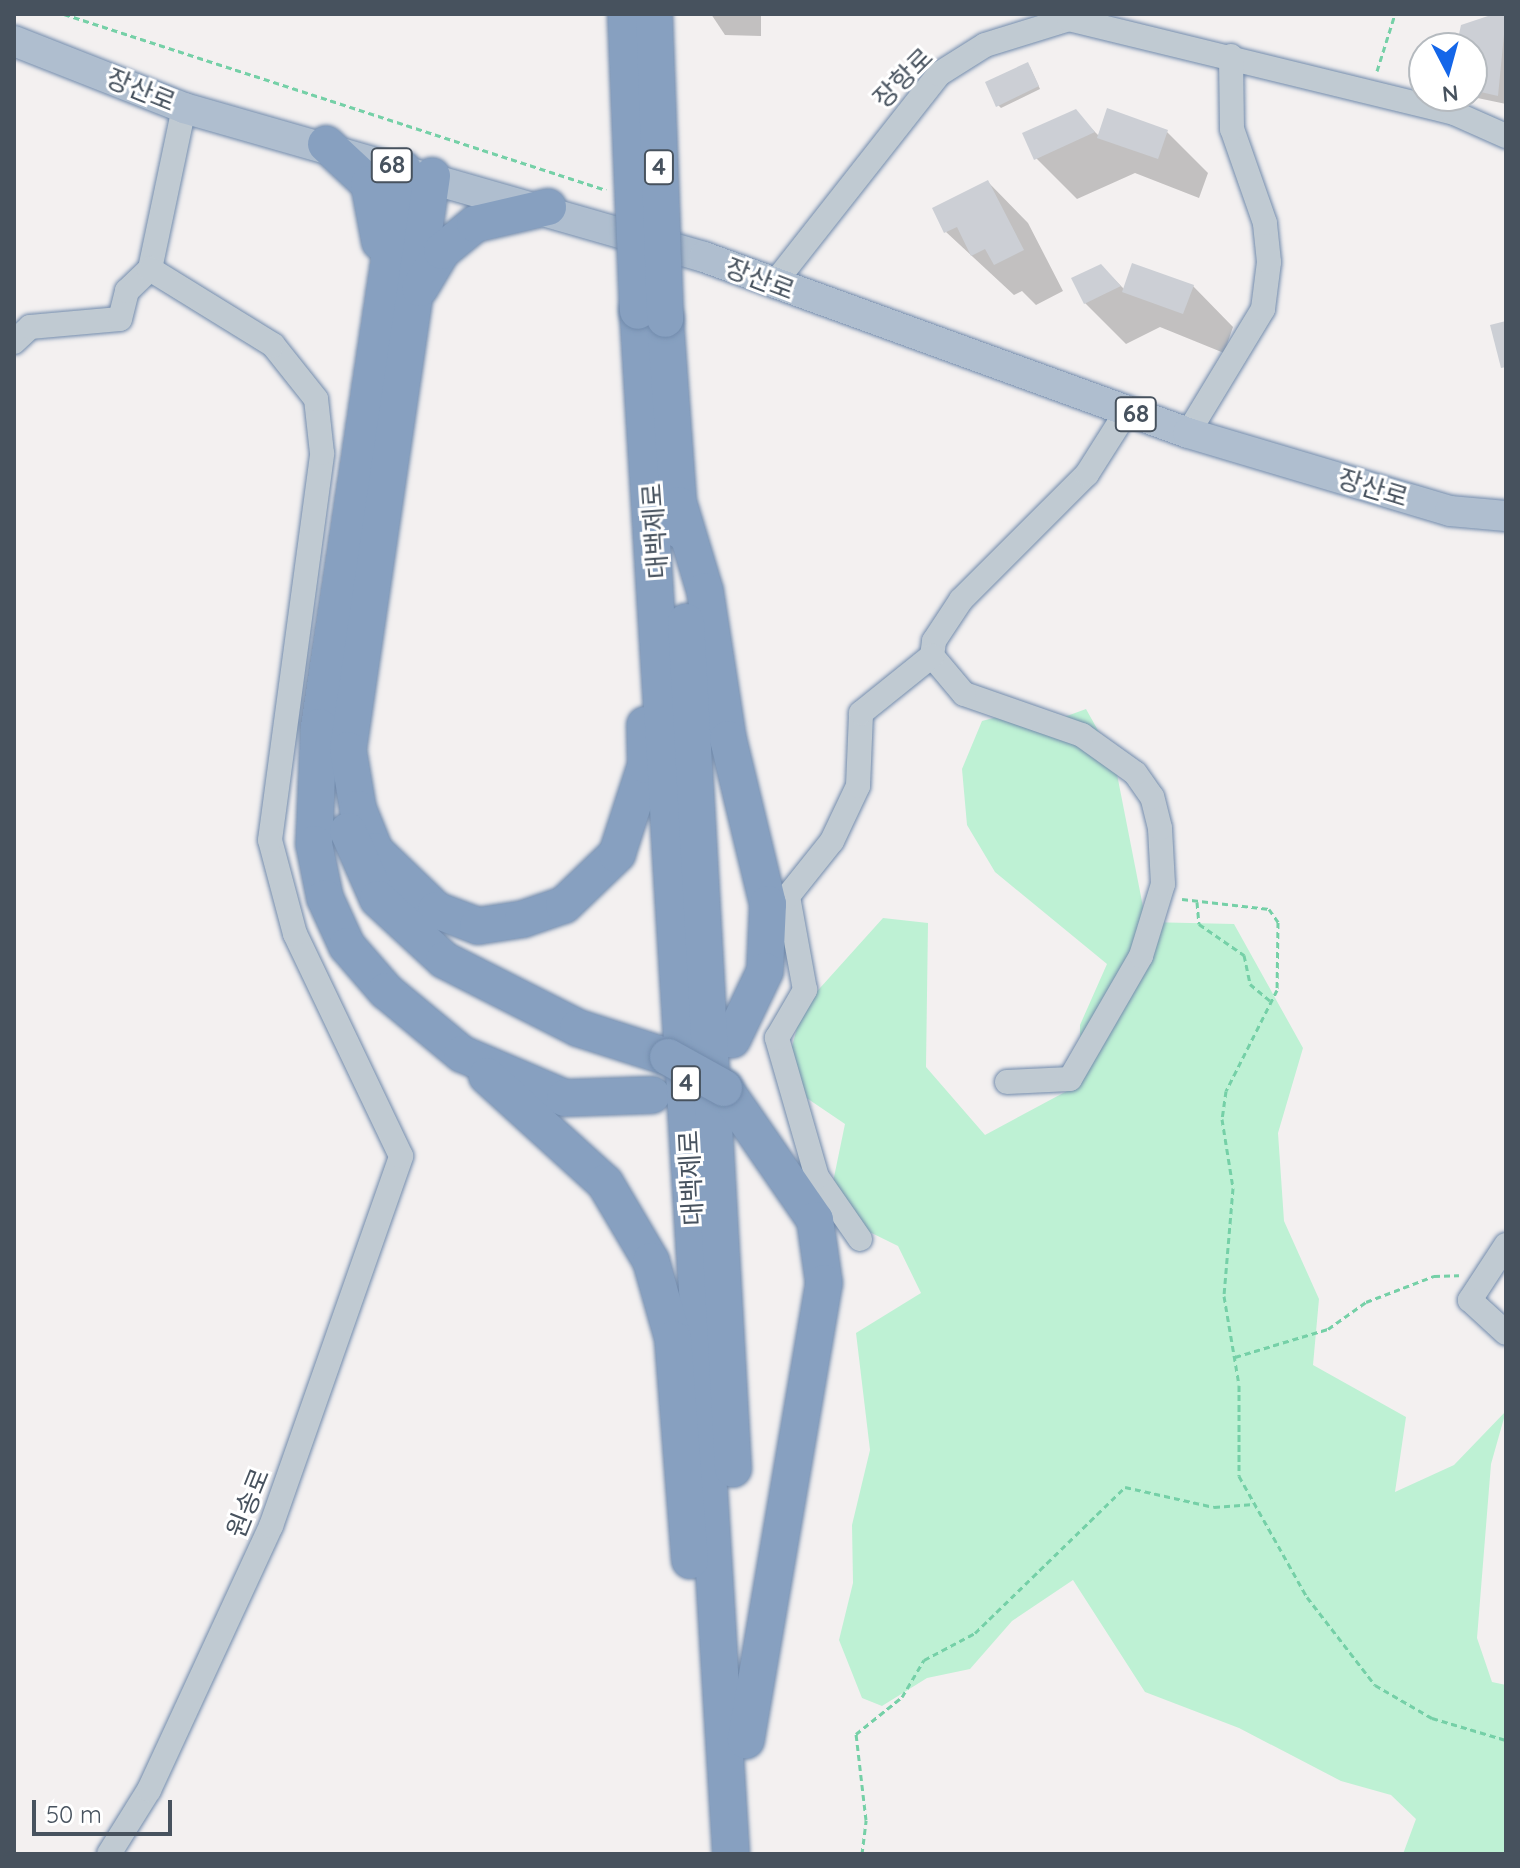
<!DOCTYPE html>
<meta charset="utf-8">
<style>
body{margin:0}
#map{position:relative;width:1520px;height:1868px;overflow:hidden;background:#f3f0f0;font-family:Quicksand,"Noto Sans KR",sans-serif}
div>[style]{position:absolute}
.green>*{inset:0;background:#bef1d4}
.shadow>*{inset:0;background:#0003}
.building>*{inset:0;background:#cccfd5}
.path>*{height:3px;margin-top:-1.5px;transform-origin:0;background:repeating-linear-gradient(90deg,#75d0a7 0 6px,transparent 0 10px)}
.roads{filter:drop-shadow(0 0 2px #728bac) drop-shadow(0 0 2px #728bac)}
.minor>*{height:24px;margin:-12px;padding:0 12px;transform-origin:12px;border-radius:12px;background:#c0cad2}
.major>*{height:30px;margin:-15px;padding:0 15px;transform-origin:15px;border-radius:15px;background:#afbecf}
.highway>*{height:36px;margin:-18px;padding:0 18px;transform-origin:18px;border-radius:18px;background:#87a0c0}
.bridges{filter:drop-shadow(0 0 2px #728bac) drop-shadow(0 0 2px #728bac)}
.highway-bridge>*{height:36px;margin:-18px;padding:0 18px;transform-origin:18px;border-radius:18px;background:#87a0c0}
span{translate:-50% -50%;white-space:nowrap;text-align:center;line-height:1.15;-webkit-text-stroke:6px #fff;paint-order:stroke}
.shield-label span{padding:2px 6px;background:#fff;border:2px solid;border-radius:6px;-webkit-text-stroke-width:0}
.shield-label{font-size:24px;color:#47525e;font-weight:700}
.street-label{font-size:26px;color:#47525e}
.frame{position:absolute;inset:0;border:16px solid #47525e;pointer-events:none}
.north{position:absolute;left:1408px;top:32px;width:80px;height:80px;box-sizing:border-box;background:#fff;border:2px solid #b5babf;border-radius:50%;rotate:174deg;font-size:22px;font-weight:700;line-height:32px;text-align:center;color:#47525e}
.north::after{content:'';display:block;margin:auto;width:28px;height:36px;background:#1466e9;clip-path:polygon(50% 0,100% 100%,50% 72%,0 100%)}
.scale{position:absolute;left:32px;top:1800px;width:140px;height:36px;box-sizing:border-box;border:4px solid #47525e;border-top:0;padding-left:10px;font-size:24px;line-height:28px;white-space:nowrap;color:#47525e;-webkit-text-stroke:6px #fff;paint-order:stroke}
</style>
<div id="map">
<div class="green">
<div style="clip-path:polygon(1086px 709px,1114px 759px,1146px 922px,1234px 924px,1303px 1048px,1278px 1133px,1284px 1221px,1319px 1299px,1313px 1365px,1406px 1417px,1395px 1492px,1454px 1465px,1506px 1411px,1491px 1464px,1477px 1638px,1492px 1682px,1506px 1685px,1506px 1854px,1403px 1854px,1416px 1819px,1391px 1795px,1341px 1781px,1239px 1728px,1145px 1692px,1073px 1580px,1012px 1621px,970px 1669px,927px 1678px,882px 1706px,862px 1698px,839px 1640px,853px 1583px,852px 1525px,870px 1450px,856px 1333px,921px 1293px,898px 1246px,827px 1211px,845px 1124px,783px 1082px,802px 1008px,883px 918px,928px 923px,926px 1067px,985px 1135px,1080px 1084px,1080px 1025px,1107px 964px,995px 872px,967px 825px,962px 769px,982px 721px,1012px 713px,1034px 728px)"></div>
</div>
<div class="shadow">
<div style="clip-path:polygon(711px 14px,761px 14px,761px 36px,725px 35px)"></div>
<div style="clip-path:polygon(1500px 14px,1506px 14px,1506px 104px,1468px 96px,1472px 48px,1458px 48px)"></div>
<div style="clip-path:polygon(1030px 67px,1040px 89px,1001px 108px,998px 105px)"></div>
<div style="clip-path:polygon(1075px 112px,1099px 136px,1167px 132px,1208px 173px,1199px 198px,1135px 173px,1077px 199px,1036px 158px)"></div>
<div style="clip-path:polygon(988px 182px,1028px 223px,1063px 291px,1036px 305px,1022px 291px,1014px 295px,946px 232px)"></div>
<div style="clip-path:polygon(1101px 266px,1125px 290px,1193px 286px,1233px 327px,1224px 353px,1160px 327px,1126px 344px,1085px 303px)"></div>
</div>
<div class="building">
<div style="clip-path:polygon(1494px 14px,1506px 14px,1498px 96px,1472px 90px,1472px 48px,1456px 48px,1461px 25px)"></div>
<div style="clip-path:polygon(1028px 62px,1039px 86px,996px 107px,985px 82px)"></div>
<div style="clip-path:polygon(1107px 108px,1168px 130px,1158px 159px,1097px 138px)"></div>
<div style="clip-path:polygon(1076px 109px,1095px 132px,1034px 160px,1022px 133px)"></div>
<div style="clip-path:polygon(988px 180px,1024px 250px,994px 265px,985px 249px,971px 256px,957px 227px,944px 233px,932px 208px)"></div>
<div style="clip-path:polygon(1132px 263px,1194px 285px,1183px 314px,1122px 292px)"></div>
<div style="clip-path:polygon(1101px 264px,1121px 286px,1084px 304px,1071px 278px)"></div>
<div style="clip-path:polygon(1506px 321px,1506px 367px,1501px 368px,1490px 325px)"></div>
</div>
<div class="path">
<div style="left:64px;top:14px;width:570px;rotate:17.99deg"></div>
<div style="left:1377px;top:71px;width:60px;rotate:-72.5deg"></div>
<div style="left:1182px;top:899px;width:88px;rotate:6.6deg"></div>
<div style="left:1269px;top:909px;width:16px;rotate:55deg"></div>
<div style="left:1278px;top:922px;width:68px;rotate:90.8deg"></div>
<div style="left:1277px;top:990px;width:113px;rotate:116.8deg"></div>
<div style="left:1226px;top:1091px;width:28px;rotate:98deg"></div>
<div style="left:1222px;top:1119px;width:70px;rotate:80.9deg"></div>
<div style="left:1233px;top:1188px;width:108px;rotate:94.8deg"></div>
<div style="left:1224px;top:1296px;width:90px;rotate:80.4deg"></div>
<div style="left:1239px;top:1385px;width:91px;rotate:90deg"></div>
<div style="left:1239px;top:1476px;width:139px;rotate:60.7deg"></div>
<div style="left:1307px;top:1597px;width:111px;rotate:52.3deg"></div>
<div style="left:1375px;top:1685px;width:66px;rotate:30.1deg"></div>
<div style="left:1432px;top:1718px;width:77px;rotate:16.6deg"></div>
<div style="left:1197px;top:902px;width:22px;rotate:85deg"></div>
<div style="left:1199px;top:924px;width:55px;rotate:34.6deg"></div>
<div style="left:1244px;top:955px;width:30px;rotate:78deg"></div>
<div style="left:1250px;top:984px;width:26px;rotate:40deg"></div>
<div style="left:1235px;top:1357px;width:97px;rotate:-16.8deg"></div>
<div style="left:1328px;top:1329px;width:47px;rotate:-35.4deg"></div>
<div style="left:1366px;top:1302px;width:73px;rotate:-20.9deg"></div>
<div style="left:1434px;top:1276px;width:25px;rotate:-2deg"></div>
<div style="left:862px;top:1854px;width:34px;rotate:-83deg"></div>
<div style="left:866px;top:1820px;width:87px;rotate:-96.6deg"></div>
<div style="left:856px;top:1734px;width:59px;rotate:-38.8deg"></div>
<div style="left:902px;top:1697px;width:43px;rotate:-59.3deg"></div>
<div style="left:924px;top:1660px;width:58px;rotate:-27.9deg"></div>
<div style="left:975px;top:1633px;width:209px;rotate:-44.2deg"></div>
<div style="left:1125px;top:1487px;width:91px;rotate:12.7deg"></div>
<div style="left:1214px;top:1507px;width:40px;rotate:-4.3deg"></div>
</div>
<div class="roads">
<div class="minor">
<div style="left:150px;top:269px;width:165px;rotate:-78.1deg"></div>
<div style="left:773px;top:285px;width:268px;rotate:-51.8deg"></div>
<div style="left:939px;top:74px;width:54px;rotate:-32.2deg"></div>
<div style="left:985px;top:45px;width:88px;rotate:-17.2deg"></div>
<div style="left:1069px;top:19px;width:396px;rotate:13.7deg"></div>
<div style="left:1454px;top:113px;width:57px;rotate:23.9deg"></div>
<div style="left:14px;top:342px;width:22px;rotate:-43deg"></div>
<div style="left:30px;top:327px;width:90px;rotate:-5.1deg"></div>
<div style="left:120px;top:319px;width:29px;rotate:-76deg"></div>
<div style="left:127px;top:291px;width:32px;rotate:-44deg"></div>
<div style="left:1188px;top:433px;width:145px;rotate:-58.8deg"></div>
<div style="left:1263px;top:309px;width:47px;rotate:-82.7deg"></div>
<div style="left:1269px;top:262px;width:39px;rotate:-96deg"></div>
<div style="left:1265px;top:223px;width:100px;rotate:-109.3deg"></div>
<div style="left:1232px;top:129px;width:73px;rotate:-90.8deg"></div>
<div style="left:1007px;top:1082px;width:63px;rotate:-2.7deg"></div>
<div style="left:1070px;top:1079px;width:142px;rotate:-60deg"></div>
<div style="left:1141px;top:956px;width:75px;rotate:-73deg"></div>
<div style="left:1163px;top:884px;width:56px;rotate:-93.1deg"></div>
<div style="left:1160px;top:828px;width:32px;rotate:-104deg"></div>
<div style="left:1152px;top:797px;width:29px;rotate:-125deg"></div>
<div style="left:1135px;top:773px;width:65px;rotate:-144.4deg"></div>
<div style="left:1082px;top:735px;width:125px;rotate:-160.8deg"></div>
<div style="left:964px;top:694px;width:50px;rotate:-130.1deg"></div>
<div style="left:932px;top:656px;width:15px;rotate:-82deg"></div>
<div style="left:934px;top:641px;width:49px;rotate:-56.6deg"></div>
<div style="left:961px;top:600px;width:178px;rotate:-45deg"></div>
<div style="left:1087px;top:474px;width:75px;rotate:-57.6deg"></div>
<div style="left:860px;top:1239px;width:75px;rotate:-124.7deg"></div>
<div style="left:817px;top:1177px;width:145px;rotate:-106.1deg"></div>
<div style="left:777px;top:1038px;width:56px;rotate:-59.7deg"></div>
<div style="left:805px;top:990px;width:96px;rotate:-100.3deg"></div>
<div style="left:788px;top:896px;width:70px;rotate:-51.3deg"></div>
<div style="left:832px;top:841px;width:61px;rotate:-64.7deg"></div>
<div style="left:858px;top:786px;width:73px;rotate:-87.6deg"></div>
<div style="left:861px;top:713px;width:91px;rotate:-38.8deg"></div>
<div style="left:1506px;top:1245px;width:66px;rotate:123.2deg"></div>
<div style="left:1470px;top:1300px;width:49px;rotate:42.5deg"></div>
<div style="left:109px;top:1854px;width:75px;rotate:-58deg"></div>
<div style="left:149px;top:1790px;width:291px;rotate:-65.2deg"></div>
<div style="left:271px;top:1526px;width:392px;rotate:-70.6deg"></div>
<div style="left:401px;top:1156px;width:246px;rotate:-115.5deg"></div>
<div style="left:295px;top:934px;width:97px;rotate:-104.9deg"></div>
<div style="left:270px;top:840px;width:390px;rotate:-82.3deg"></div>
<div style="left:322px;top:453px;width:54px;rotate:-96.3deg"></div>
<div style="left:316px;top:399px;width:69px;rotate:-128.5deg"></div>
<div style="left:273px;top:345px;width:145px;rotate:-148.3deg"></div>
</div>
<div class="major">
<div style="left:14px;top:41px;width:183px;rotate:21.5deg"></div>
<div style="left:184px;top:108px;width:541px;rotate:15.99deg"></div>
<div style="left:704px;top:257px;width:515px;rotate:19.98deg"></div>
<div style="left:1188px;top:433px;width:273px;rotate:16.6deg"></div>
<div style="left:1450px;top:511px;width:56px;rotate:5.1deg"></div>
</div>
<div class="highway">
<div style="left:326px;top:144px;width:59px;rotate:42.9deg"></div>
<div style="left:369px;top:184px;width:59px;rotate:79.3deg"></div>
<div style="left:403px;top:169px;width:564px;rotate:98.56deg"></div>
<div style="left:319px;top:727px;width:117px;rotate:92.4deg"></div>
<div style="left:314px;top:844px;width:55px;rotate:78.5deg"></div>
<div style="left:325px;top:898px;width:53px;rotate:65.4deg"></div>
<div style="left:347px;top:946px;width:60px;rotate:49.1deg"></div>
<div style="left:386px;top:991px;width:99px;rotate:39.7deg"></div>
<div style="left:462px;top:1054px;width:112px;rotate:23.1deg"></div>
<div style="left:565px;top:1098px;width:87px;rotate:-2deg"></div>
<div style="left:432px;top:176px;width:580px;rotate:98.33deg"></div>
<div style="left:348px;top:750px;width:60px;rotate:80.4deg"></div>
<div style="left:358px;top:809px;width:45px;rotate:68deg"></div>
<div style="left:375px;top:851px;width:85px;rotate:44deg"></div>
<div style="left:436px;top:910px;width:45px;rotate:20.9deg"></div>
<div style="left:478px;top:926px;width:46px;rotate:-8.8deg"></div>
<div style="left:523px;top:919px;width:43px;rotate:-18.9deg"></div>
<div style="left:564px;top:905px;width:74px;rotate:-43.9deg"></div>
<div style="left:617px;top:854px;width:94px;rotate:-72deg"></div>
<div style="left:646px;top:765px;width:40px;rotate:-91.4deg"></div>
<div style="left:420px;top:288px;width:43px;rotate:-59.3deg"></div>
<div style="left:442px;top:251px;width:43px;rotate:-39.3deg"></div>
<div style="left:475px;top:224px;width:75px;rotate:-13.1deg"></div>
<div style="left:638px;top:311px;width:1546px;rotate:86.55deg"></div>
<div style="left:665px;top:319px;width:212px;rotate:85.9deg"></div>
<div style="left:679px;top:505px;width:90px;rotate:73.2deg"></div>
<div style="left:705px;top:591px;width:150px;rotate:81.2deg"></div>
<div style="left:728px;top:739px;width:170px;rotate:76.4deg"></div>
<div style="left:768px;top:904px;width:67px;rotate:92.6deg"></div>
<div style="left:765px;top:971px;width:76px;rotate:115.6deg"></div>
<div style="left:686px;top:622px;width:848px;rotate:86.82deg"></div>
<div style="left:348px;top:831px;width:74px;rotate:66.2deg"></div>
<div style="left:378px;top:899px;width:90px;rotate:42.7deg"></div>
<div style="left:444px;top:960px;width:150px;rotate:26.9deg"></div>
<div style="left:578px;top:1028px;width:95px;rotate:17.9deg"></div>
<div style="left:487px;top:1076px;width:159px;rotate:42.2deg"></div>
<div style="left:605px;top:1183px;width:91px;rotate:59.5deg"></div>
<div style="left:651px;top:1261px;width:81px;rotate:74.2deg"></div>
<div style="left:673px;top:1339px;width:222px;rotate:85.6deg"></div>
<div style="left:724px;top:1088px;width:160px;rotate:55.4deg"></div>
<div style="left:815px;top:1220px;width:64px;rotate:81.9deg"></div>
<div style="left:824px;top:1283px;width:464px;rotate:99.7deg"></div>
</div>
</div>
<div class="bridges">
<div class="highway-bridge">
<div style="left:626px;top:14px;width:297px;rotate:87.7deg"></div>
<div style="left:654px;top:14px;width:305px;rotate:87.9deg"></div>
<div style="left:668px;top:1057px;width:64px;rotate:29deg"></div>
</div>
</div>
<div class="shield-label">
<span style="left:392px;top:165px">68</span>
<span style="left:659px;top:167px">4</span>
<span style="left:1136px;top:414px">68</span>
<span style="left:686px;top:1083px">4</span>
</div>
<div class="street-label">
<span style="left:903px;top:78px;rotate:-45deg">장항로</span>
<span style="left:141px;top:90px;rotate:22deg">장산로</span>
<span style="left:760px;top:279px;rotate:21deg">장산로</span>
<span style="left:1373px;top:488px;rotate:17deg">장산로</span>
<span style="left:655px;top:531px;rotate:-94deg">대백제로</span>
<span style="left:691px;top:1178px;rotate:-93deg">대백제로</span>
<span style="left:248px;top:1503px;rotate:-68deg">원송로</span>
</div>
<div class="frame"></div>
<div class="north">N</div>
<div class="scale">50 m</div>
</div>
